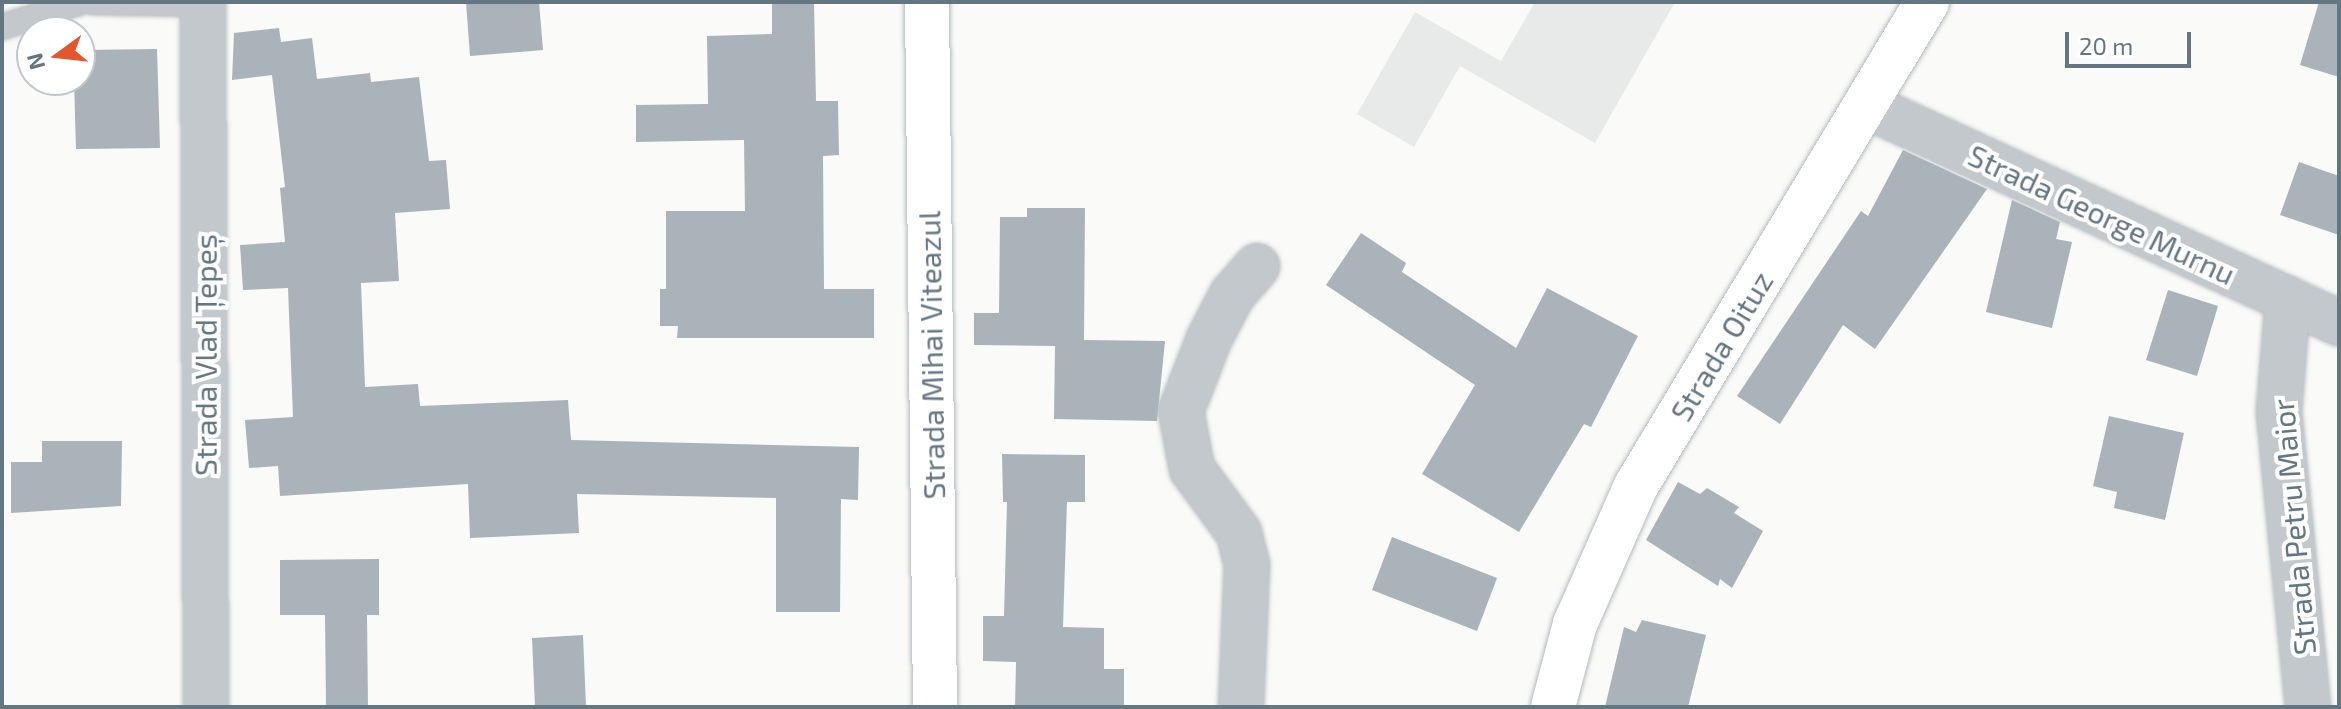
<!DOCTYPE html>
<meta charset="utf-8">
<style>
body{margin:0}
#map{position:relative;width:2341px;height:709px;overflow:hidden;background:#fafaf8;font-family:"Exo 2",sans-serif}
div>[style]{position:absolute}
.built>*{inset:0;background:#e8e9e9}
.building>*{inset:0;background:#aab3b9}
.roads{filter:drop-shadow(0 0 2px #b3babf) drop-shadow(0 0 2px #b3babf)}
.lane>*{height:24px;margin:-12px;padding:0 12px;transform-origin:12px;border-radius:12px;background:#c3c8cc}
.street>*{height:44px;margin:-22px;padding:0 22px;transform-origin:22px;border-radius:22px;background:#c3c8cc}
.secondary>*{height:44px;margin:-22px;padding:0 22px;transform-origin:22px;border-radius:22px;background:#fff}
span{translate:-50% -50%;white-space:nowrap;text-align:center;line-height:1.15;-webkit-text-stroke:8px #fff;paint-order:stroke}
.street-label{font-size:30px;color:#657683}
.frame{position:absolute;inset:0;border:4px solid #657683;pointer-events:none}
.north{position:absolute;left:16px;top:16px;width:80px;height:80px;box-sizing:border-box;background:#fff;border:2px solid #c1c8cd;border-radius:50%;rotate:255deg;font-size:22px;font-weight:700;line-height:32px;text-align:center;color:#657683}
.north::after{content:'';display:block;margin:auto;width:28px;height:36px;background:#e4572e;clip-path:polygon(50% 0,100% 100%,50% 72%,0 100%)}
.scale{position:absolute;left:2065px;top:32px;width:126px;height:36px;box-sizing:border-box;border:4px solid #657683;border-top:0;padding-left:10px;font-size:24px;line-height:28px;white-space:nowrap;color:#657683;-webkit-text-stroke:6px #fff;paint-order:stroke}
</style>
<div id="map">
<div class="built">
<div style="clip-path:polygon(1535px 2px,1675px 2px,1595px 143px,1460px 66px,1414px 147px,1357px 114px,1415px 12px,1501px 61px)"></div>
</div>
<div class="building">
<div style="clip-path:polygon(466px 2px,539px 2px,543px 50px,470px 56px)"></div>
<div style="clip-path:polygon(772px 2px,814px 2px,816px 101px,838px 101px,839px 155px,823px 156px,824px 289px,874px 289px,874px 338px,677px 338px,678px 326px,660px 326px,660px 289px,666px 289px,666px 211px,745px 211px,744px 140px,636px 142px,636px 105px,708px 104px,707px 36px,772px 34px)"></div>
<div style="clip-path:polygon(2319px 2px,2339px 2px,2339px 77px,2300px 65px)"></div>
<div style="clip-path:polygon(279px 28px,281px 42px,312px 38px,317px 79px,370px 73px,371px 82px,419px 77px,429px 161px,446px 160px,450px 209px,395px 213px,399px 281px,361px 283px,365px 387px,418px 384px,420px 406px,568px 400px,571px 440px,859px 447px,858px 500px,841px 499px,840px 612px,776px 612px,776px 498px,577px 494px,579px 533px,470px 538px,468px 484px,280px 496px,278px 466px,249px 468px,245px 420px,293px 417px,288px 288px,243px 290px,240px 245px,285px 242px,280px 188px,285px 187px,272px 75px,232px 80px,234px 33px)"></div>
<div style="clip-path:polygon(157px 49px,160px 148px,76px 149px,74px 80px,80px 80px,80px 50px)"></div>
<div style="clip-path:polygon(1903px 150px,1987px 189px,1875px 349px,1843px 325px,1780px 424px,1737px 396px,1861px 211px,1868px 216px)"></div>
<div style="clip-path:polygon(2299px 162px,2339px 176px,2339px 235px,2280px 215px)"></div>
<div style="clip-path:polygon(2012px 200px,2060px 222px,2056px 239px,2072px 242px,2052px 328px,1986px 312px)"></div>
<div style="clip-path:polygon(1027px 208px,1085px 208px,1084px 340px,1165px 341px,1157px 421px,1054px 419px,1055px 346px,974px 345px,974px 313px,999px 313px,1000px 217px,1027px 217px)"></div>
<div style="clip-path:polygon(1361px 233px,1406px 263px,1402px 272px,1516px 348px,1547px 288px,1638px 336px,1591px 427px,1584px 424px,1519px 532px,1422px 474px,1475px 385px,1326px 285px)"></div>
<div style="clip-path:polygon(2168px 290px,2218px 306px,2197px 376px,2146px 360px)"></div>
<div style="clip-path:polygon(2109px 416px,2184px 433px,2165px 520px,2114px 508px,2117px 492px,2093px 486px)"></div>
<div style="clip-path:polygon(42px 441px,122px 441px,121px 506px,11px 513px,11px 462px,42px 462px)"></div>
<div style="clip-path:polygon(1002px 454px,1085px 455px,1085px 502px,1067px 502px,1063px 627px,1104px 628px,1104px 669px,1124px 669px,1124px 707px,1015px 707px,1016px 662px,983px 661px,983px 616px,1004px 616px,1007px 502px,1003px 502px)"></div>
<div style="clip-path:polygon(1678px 482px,1700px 494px,1707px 488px,1739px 507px,1734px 513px,1763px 531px,1732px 588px,1720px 579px,1718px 586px,1646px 540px)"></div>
<div style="clip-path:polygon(1392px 537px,1497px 578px,1477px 631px,1372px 590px)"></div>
<div style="clip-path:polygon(379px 559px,379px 615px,367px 615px,368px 707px,326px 707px,325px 615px,280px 615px,280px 560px)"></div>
<div style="clip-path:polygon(1642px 620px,1706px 635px,1688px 707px,1605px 707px,1624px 627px,1636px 632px)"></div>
<div style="clip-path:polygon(583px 635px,586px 707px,535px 707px,532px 638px)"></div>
</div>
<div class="roads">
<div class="lane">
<div style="left:93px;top:2px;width:110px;rotate:1deg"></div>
<div style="left:2px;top:27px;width:83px;rotate:-17.6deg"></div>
</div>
<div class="street">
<div style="left:203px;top:2px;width:705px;rotate:89.76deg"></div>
<div style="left:1865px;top:105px;width:522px;rotate:24.7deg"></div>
<div style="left:2288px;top:299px;width:113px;rotate:94.6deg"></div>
<div style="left:2279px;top:412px;width:296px;rotate:84.4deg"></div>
<div style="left:1241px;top:707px;width:142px;rotate:-87.6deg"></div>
<div style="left:1247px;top:565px;width:33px;rotate:-104deg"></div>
<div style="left:1239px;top:533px;width:79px;rotate:-126.3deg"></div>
<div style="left:1192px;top:469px;width:59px;rotate:-100.7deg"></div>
<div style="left:1181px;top:411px;width:77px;rotate:-68.7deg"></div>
<div style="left:1209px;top:339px;width:50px;rotate:-62.4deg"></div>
<div style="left:1232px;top:295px;width:38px;rotate:-49deg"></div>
</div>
<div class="secondary">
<div style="left:927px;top:2px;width:705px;rotate:89.35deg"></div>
<div style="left:1553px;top:707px;width:86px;rotate:-75.2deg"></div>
<div style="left:1575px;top:624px;width:151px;rotate:-66.2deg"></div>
<div style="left:1636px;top:486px;width:565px;rotate:-58.98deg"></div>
</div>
</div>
<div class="street-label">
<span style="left:2102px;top:214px;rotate:25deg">Strada George Murnu</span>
<span style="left:1721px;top:346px;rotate:-59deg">Strada Oituz</span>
<span style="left:205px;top:355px;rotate:-90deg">Strada Vlad Țepeș</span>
<span style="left:931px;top:355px;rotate:-91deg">Strada Mihai Viteazul</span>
<span style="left:2293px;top:527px;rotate:-95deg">Strada Petru Maior</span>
</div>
<div class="frame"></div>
<div class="north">N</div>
<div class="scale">20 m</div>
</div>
